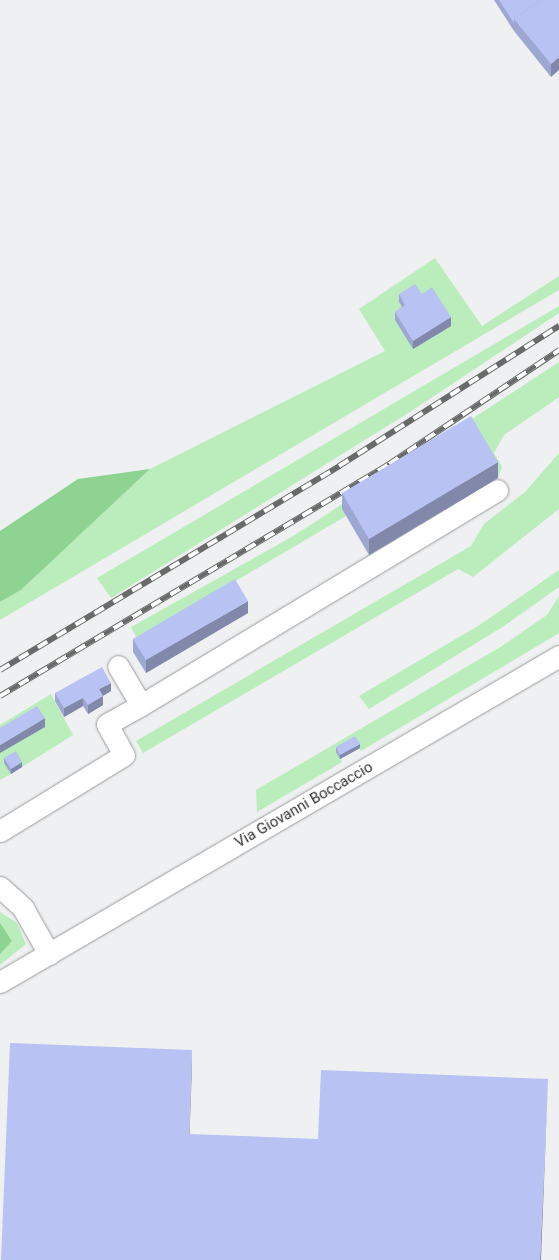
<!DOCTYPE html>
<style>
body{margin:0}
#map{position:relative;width:559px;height:1260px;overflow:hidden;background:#eff0f1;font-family:Roboto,sans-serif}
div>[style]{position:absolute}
.green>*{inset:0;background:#bbecbc}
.forest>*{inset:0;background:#8ed391}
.roads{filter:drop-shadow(0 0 1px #9a9a9b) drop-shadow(0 0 1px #9a9a9b)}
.minor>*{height:21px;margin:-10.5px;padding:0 10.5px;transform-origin:10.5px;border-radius:10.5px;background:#fff}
.rail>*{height:5.5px;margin-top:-2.75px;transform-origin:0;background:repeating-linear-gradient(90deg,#fff 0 11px,#696a6a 0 22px);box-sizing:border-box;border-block:1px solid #696a6a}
.wall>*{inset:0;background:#9ea7d1}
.shaded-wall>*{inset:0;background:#8188aa}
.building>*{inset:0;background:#b8c2f3}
span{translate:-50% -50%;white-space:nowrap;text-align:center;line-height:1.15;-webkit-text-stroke:4px #fff;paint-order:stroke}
.street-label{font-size:15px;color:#2f2f2f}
</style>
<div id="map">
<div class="green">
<div style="clip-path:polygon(435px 258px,482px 326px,559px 276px,559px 290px,0 620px,0 602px,21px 590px,150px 469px,385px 351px,359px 309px)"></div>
<div style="clip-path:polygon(559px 306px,559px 313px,413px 410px,111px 598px,97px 578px)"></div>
<div style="clip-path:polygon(559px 362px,559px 397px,504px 435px,494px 453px,502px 467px,498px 478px,342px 508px,346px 516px,137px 639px,131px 627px,295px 535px)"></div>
<div style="clip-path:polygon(559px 453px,559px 509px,473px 577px,458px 569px,143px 753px,136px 741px,471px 546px,484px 524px,525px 492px)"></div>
<div style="clip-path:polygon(559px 570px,559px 587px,504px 626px,369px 709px,359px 696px,481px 624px)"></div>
<div style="clip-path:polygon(559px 596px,559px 633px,361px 751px,355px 741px,337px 751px,342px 762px,257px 812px,256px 790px,502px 646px,547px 615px)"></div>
<div style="clip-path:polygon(51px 694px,73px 735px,22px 767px,5px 762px,11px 774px,0 780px,0 725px)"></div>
<div style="clip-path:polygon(0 912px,17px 923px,26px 944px,0 965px)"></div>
</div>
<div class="forest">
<div style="clip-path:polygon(150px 469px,21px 590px,0 602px,0 531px,78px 479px)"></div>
<div style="clip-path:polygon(0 923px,12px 941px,0 954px)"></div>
</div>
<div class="roads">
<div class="minor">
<div style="left:141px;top:705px;width:416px;rotate:-31.1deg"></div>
<div style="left:0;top:831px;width:145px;rotate:-31.5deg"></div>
<div style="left:124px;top:755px;width:35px;rotate:-119deg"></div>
<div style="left:107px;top:724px;width:39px;rotate:-29deg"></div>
<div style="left:141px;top:705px;width:45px;rotate:-120.5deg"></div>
<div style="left:0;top:887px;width:31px;rotate:42deg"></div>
<div style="left:23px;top:908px;width:53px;rotate:60.5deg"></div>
<div style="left:0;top:982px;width:647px;rotate:-30.25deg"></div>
</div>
</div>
<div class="rail">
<div style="left:0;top:670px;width:396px;rotate:-31deg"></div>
<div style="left:339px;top:466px;width:261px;rotate:-32.5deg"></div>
<div style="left:0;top:696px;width:453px;rotate:-30.8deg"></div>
<div style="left:389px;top:464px;width:205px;rotate:-33.8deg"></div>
</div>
<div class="wall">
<div style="clip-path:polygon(494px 0,559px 0,551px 77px,514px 31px)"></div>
<div style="clip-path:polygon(399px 294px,422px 294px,451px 326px,413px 349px,395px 320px,395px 312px,402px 307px,399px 302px)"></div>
<div style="clip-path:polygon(498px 478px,369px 555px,342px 509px,342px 493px)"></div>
<div style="clip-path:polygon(248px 613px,146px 673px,133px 652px,133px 639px)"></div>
<div style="clip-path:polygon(111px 691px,103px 696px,103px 705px,88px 714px,83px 706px,64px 717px,55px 701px,55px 693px)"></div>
<div style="clip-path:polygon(336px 747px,360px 748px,340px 759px,336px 752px)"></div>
<div style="clip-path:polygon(4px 758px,22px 767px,11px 774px,4px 763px)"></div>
</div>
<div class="shaded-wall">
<div style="clip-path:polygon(559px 57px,559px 70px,551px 77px,551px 64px)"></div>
<div style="clip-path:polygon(451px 317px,451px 326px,413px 349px,413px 341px)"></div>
<div style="clip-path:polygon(498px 462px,498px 478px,369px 555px,369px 539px)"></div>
<div style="clip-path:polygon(248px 601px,248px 613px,146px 673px,146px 660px)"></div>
<div style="clip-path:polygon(111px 683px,111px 691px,99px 698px,99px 689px)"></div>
<div style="clip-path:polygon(103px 696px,103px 705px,88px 714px,88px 705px)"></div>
<div style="clip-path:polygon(83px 698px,83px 706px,64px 717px,64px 708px)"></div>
<div style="clip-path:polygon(45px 718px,45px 727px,0 753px,0 745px)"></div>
<div style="clip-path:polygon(360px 744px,360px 748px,340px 759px,340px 755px)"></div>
<div style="clip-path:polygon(22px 762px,22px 767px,11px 774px,11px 769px)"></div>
<div style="clip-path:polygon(192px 1050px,192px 1066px,189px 1149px,189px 1134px)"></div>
<div style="clip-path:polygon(548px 1079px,541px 1260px,540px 1260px)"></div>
</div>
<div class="building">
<div style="clip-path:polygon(499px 0,541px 0,514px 19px,514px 23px)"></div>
<div style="clip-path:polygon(541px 0,559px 0,559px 57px,551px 64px,514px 19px)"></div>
<div style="clip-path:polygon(415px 284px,422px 294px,432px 287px,451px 317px,413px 341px,395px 312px,405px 305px,399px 294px)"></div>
<div style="clip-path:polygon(471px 416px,498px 462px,369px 539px,342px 493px)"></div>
<div style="clip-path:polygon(235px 579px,248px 601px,146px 660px,133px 639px)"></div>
<div style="clip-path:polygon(102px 667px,111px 683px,99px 689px,103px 696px,88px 705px,83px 698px,64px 708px,55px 693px)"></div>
<div style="clip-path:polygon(37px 706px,45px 718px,0 745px,0 728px)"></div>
<div style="clip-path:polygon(355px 736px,360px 744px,340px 755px,336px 747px)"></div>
<div style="clip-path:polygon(16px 751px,22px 762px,11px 769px,4px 758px)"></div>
<div style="clip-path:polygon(10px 1043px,192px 1050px,189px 1134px,318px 1139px,321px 1070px,548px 1079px,540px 1260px,1px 1260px)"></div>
</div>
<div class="street-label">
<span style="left:304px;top:805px;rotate:-30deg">Via Giovanni Boccaccio</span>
</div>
</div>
